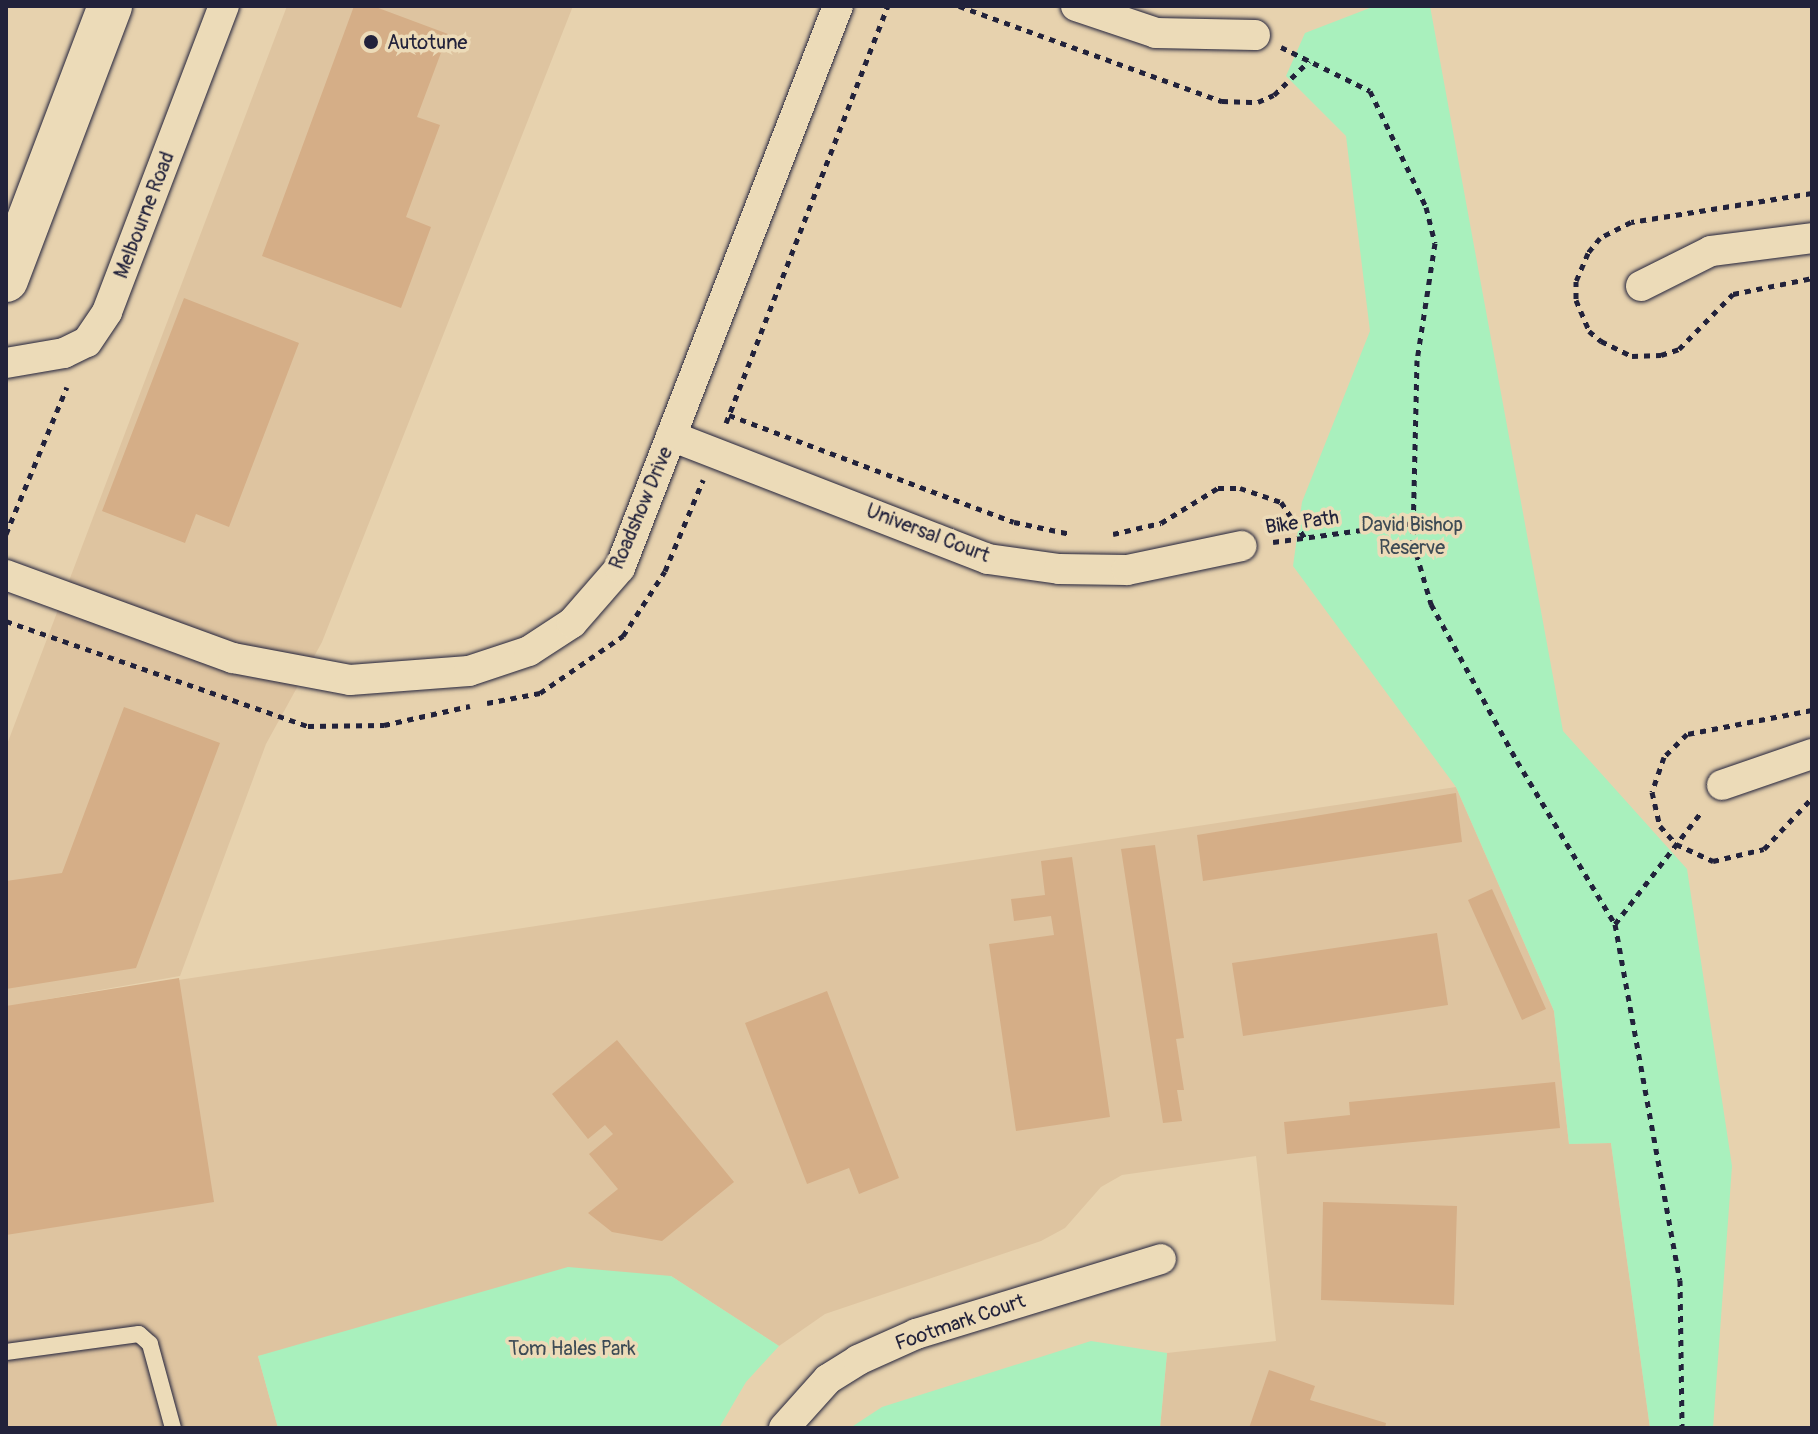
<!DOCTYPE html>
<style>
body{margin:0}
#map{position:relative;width:1818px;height:1434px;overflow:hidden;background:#e7d2ae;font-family:Pangolin,sans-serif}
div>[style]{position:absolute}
.built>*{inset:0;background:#dec4a0}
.green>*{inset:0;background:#a9f0bd}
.building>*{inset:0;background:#d5ae87}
.path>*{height:5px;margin-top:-2.5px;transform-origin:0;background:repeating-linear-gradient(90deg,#22223b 0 6px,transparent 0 12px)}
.roads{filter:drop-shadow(0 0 2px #22223b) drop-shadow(0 0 2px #22223b)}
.lane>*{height:16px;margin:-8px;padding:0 8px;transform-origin:8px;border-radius:8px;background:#ecdbb8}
.street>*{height:30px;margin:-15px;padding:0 15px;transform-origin:15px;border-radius:15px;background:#ecdbb8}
.secondary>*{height:44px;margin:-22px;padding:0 22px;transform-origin:22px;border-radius:22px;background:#ecdbb8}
.dots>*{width:22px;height:22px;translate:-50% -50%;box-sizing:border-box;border:4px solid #ecdbb8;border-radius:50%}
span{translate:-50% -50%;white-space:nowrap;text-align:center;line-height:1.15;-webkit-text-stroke:7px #ecdbb8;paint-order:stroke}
.poi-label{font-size:20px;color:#22223b}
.left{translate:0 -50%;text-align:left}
.street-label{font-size:20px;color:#22223b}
.park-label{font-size:20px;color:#3d4b55}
.frame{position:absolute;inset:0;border:8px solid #22223b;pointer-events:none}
</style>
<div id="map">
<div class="built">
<div style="clip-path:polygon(287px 6px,573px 6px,322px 642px,266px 744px,180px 976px,20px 1004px,1456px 787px,1554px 1011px,1569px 1144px,1611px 1143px,1650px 1428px,1160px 1428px,1167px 1353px,1276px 1341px,1256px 1156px,1122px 1175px,1101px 1187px,1065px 1228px,1041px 1241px,825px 1314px,779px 1346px,671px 1276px,258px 1356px,278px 1428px,6px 1428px,6px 747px)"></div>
</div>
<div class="green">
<div style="clip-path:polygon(1375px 6px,1430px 6px,1563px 731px,1687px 869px,1732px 1166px,1713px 1428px,1650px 1428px,1611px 1143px,1569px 1144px,1554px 1011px,1456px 787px,1293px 566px,1302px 502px,1370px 331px,1346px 136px,1286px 76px,1305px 33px)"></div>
<div style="clip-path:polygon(568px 1267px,671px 1276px,779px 1346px,746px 1382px,719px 1428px,278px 1428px,258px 1356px)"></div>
<div style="clip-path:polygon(1091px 1341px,1167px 1353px,1160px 1428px,850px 1428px,882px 1407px)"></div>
</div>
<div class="building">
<div style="clip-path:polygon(354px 6px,373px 6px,448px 34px,417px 117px,440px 125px,406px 217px,431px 227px,401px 308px,262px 256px)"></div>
<div style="clip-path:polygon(184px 298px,299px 343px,229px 527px,196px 514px,185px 543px,102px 511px)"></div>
<div style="clip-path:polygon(124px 707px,220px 743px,136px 968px,6px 989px,6px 881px,62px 873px)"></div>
<div style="clip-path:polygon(1456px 793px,1462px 842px,1203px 881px,1197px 835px)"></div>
<div style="clip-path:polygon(1155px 845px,1184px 1038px,1176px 1039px,1184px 1090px,1177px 1090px,1182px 1121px,1163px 1123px,1121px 849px)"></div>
<div style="clip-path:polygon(1072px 857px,1110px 1117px,1016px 1131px,989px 944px,1054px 935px,1051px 916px,1014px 921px,1011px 899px,1045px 895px,1041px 861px)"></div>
<div style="clip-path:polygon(1492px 889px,1546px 1009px,1522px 1020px,1468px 900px)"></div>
<div style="clip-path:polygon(1437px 933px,1448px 1005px,1243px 1036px,1232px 963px)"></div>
<div style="clip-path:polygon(179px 978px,214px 1202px,6px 1235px,6px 1006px)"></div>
<div style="clip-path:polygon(827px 991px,899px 1178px,859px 1194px,849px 1168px,807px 1184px,745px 1023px)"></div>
<div style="clip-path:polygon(617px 1040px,734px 1182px,662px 1241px,612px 1232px,588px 1213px,618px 1189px,589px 1154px,613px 1134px,605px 1125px,588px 1139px,552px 1094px)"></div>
<div style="clip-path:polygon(1555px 1082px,1560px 1128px,1287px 1154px,1284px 1122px,1350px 1115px,1349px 1102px)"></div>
<div style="clip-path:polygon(1323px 1202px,1457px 1206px,1454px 1305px,1321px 1300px)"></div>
<div style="clip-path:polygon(1269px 1370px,1315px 1386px,1310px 1400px,1386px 1423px,1385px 1428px,1249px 1428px)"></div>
</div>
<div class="path">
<div style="left:959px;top:6px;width:280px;rotate:19.9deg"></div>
<div style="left:1222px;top:101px;width:36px;rotate:2deg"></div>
<div style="left:1258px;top:102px;width:17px;rotate:-24deg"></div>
<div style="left:1274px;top:95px;width:49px;rotate:-44.2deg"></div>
<div style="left:1281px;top:47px;width:99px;rotate:26.3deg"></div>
<div style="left:1370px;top:91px;width:129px;rotate:64.2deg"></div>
<div style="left:1426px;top:207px;width:37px;rotate:76deg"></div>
<div style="left:1435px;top:243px;width:118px;rotate:98.7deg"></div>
<div style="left:1417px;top:360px;width:182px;rotate:91.3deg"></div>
<div style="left:1413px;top:542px;width:65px;rotate:73.8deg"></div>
<div style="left:1431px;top:604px;width:179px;rotate:61.3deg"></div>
<div style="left:1517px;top:761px;width:190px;rotate:59deg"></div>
<div style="left:1615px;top:924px;width:362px;rotate:79.7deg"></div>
<div style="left:1680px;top:1280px;width:148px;rotate:89.2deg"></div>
<div style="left:1812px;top:193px;width:183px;rotate:170.9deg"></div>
<div style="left:1631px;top:222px;width:35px;rotate:153deg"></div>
<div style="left:1600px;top:238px;width:19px;rotate:129deg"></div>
<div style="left:1588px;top:253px;width:30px;rotate:113deg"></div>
<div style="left:1576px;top:281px;width:19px;rotate:90deg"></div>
<div style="left:1576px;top:300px;width:34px;rotate:67deg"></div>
<div style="left:1589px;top:331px;width:16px;rotate:40deg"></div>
<div style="left:1601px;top:341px;width:34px;rotate:26deg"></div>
<div style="left:1632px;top:356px;width:29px;rotate:-2deg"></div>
<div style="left:1661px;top:355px;width:19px;rotate:-18deg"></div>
<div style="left:1679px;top:349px;width:77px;rotate:-45.5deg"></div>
<div style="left:1733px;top:294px;width:81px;rotate:-11.4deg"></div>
<div style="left:729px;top:415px;width:304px;rotate:20.6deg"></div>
<div style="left:1014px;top:522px;width:58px;rotate:11.9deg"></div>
<div style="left:726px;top:423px;width:447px;rotate:-68.8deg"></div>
<div style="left:6px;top:534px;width:159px;rotate:-67.5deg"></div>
<div style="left:1113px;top:534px;width:49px;rotate:-12.9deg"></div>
<div style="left:1161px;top:523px;width:67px;rotate:-31.6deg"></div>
<div style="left:1218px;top:488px;width:22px"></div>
<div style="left:1240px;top:488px;width:43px;rotate:18.9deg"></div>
<div style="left:1281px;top:502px;width:43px;rotate:56.3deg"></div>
<div style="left:1273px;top:542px;width:142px;rotate:-7.7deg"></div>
<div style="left:6px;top:621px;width:320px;rotate:19.2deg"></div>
<div style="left:308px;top:726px;width:76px;rotate:-0.8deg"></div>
<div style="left:384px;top:725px;width:88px;rotate:-12.5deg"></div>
<div style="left:487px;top:703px;width:54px;rotate:-10.7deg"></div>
<div style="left:540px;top:693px;width:101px;rotate:-34.5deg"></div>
<div style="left:623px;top:636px;width:77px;rotate:-57.1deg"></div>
<div style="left:665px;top:571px;width:99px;rotate:-67.3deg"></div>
<div style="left:1812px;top:710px;width:127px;rotate:169.1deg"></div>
<div style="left:1687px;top:734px;width:33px;rotate:135deg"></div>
<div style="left:1664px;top:757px;width:37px;rotate:109deg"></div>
<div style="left:1652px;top:792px;width:35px;rotate:77deg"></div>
<div style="left:1660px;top:826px;width:24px;rotate:48deg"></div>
<div style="left:1676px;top:844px;width:41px;rotate:24.7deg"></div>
<div style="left:1713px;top:861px;width:52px;rotate:-13.2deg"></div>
<div style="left:1764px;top:849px;width:70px;rotate:-46.7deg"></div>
<div style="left:1615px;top:924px;width:143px;rotate:-52.4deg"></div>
</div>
<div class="roads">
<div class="lane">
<div style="left:6px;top:1352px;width:134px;rotate:-7.7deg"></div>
<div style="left:139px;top:1334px;width:15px;rotate:42deg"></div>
<div style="left:150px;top:1344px;width:87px;rotate:74.7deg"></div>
</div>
<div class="street">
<div style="left:1076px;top:6px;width:84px;rotate:18.6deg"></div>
<div style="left:1156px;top:33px;width:99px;rotate:1.2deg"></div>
<div style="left:1641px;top:286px;width:78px;rotate:-26.6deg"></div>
<div style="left:1711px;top:251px;width:102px;rotate:-7.3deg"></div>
<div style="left:6px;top:363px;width:59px;rotate:-9.8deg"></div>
<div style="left:64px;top:353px;width:25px;rotate:-26deg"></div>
<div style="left:87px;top:342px;width:36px;rotate:-56deg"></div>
<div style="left:107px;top:312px;width:328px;rotate:-69.1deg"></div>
<div style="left:671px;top:436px;width:340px;rotate:21.2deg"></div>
<div style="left:988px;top:559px;width:72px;rotate:8deg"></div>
<div style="left:1059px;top:569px;width:68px;rotate:0.8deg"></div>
<div style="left:1127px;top:570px;width:117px;rotate:-11.8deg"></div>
<div style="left:6px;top:575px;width:242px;rotate:20.1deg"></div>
<div style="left:233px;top:658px;width:119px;rotate:10.6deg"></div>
<div style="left:350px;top:680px;width:119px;rotate:-4.3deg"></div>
<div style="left:469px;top:671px;width:63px;rotate:-18.4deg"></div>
<div style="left:529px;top:651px;width:51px;rotate:-33.1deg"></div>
<div style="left:572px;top:623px;width:73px;rotate:-48.9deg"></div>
<div style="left:620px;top:568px;width:603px;rotate:-68.8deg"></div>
<div style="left:1722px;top:785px;width:95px;rotate:-19deg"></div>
<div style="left:784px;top:1428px;width:66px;rotate:-48.1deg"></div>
<div style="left:828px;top:1379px;width:36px;rotate:-32deg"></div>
<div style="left:858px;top:1360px;width:64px;rotate:-24.1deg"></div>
<div style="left:916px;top:1334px;width:256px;rotate:-17deg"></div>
</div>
<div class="secondary">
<div style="left:6px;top:280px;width:293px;rotate:-69.2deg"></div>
</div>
</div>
<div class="dots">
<div style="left:371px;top:42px;background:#22223b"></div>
</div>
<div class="poi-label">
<span class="left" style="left:387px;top:42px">Autotune</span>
</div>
<div class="street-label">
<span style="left:144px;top:215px;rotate:-69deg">Melbourne Road</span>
<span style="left:641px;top:508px;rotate:-67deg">Roadshow Drive</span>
<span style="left:1302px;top:522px;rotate:-8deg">Bike Path</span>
<span style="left:928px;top:533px;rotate:21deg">Universal Court</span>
<span style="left:960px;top:1322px;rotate:-19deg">Footmark Court</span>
</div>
<div class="park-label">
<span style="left:1412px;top:536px">David Bishop<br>Reserve</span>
<span style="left:572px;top:1348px">Tom Hales Park</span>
</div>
<div class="frame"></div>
</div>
